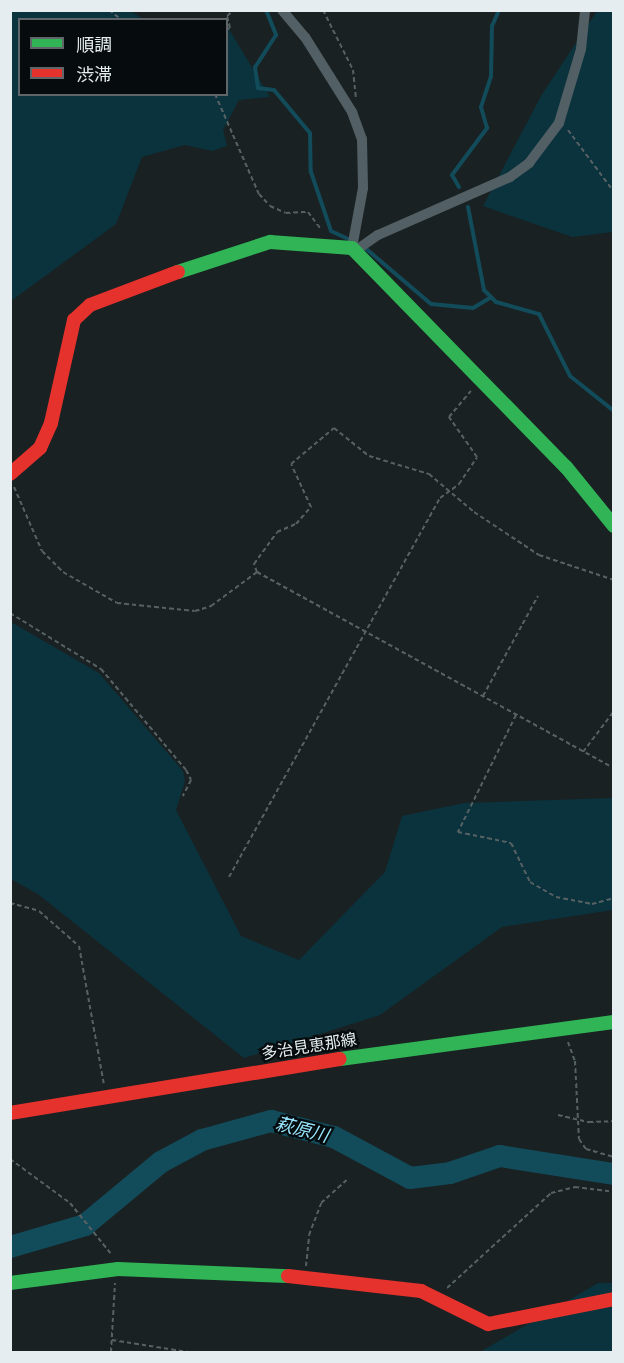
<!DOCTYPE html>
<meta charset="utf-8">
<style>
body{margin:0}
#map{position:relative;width:624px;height:1363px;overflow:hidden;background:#192123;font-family:Mulish,"Noto Sans JP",sans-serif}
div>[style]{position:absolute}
.green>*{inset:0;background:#0b333d}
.stream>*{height:4px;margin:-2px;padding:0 2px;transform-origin:2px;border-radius:2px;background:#124b5a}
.river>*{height:22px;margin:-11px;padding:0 11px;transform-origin:11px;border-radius:11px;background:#124b5a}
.path>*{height:2px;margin-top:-1px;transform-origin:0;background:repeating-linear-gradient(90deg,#566164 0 4.5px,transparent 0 7.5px)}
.street>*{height:10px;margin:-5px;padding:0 5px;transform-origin:5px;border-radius:5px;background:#525f64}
.fast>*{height:14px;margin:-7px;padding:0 7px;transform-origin:7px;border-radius:7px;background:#30b455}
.jam>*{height:14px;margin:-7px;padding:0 7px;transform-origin:7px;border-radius:7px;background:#e5322d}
span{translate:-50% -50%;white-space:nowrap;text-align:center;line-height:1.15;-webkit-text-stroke:4.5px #060b0d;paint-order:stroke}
.street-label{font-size:16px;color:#e5edf0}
.water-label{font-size:18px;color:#98e6fe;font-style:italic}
.frame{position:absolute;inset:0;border:12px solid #e5edf0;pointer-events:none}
.legend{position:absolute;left:18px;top:18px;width:210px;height:78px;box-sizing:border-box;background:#060b0d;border:2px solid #5f6568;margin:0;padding:8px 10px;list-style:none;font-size:18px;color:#e5edf0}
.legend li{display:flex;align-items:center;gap:12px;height:30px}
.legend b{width:30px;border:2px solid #5f6568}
</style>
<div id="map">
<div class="green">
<div style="clip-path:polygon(11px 10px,131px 11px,143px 19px,20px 20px,20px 94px,226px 94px,227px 26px,270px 97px,239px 100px,223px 130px,227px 146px,212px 151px,185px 145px,142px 157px,116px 224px,11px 301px)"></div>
<div style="clip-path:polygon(597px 11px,613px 11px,613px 232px,572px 237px,483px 206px,541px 96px)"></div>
<div style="clip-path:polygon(11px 622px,99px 673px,183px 771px,185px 781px,176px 810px,241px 936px,299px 960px,385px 872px,402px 816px,464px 803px,613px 798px,613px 910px,502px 927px,380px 1015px,244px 1058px,39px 895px,11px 879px)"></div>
<div style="clip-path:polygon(598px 1283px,613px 1283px,613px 1352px,480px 1352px)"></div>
</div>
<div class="stream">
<div style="left:266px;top:10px;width:27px;rotate:68deg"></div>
<div style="left:276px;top:35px;width:38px;rotate:123deg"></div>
<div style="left:255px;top:67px;width:21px;rotate:82deg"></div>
<div style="left:258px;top:88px;width:16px;rotate:7deg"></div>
<div style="left:274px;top:90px;width:56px;rotate:50.1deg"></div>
<div style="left:310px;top:133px;width:39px;rotate:89deg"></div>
<div style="left:311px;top:172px;width:62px;rotate:71.3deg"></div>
<div style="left:331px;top:231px;width:23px;rotate:25deg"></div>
<div style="left:459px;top:187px;width:14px;rotate:-120deg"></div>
<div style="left:452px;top:175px;width:59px;rotate:-53.3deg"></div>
<div style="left:487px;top:128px;width:22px;rotate:-106deg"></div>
<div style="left:481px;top:107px;width:32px;rotate:-72deg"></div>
<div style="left:491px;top:77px;width:51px;rotate:-88.9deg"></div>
<div style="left:492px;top:26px;width:17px;rotate:-66deg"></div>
<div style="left:468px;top:207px;width:85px;rotate:79.1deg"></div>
<div style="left:484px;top:290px;width:17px;rotate:45deg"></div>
<div style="left:496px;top:302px;width:45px;rotate:15.6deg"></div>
<div style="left:539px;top:314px;width:69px;rotate:63.4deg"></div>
<div style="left:570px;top:376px;width:56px;rotate:38.5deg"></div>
<div style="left:364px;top:247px;width:88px;rotate:40.4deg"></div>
<div style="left:431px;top:304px;width:42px;rotate:5.4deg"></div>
<div style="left:473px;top:308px;width:21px;rotate:-31deg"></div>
</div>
<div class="river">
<div style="left:10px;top:1247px;width:78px;rotate:-16.3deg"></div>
<div style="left:85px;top:1225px;width:99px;rotate:-39.7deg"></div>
<div style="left:161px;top:1162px;width:47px;rotate:-28.2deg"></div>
<div style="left:202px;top:1140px;width:72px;rotate:-15.4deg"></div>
<div style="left:271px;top:1121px;width:65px;rotate:14.3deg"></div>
<div style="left:334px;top:1137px;width:86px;rotate:28.3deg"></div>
<div style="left:410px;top:1178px;width:40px;rotate:-7.1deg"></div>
<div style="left:450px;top:1173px;width:53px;rotate:-18.8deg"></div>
<div style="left:500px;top:1156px;width:115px;rotate:9deg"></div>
</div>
<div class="path">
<div style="left:109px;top:10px;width:16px;rotate:38deg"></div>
<div style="left:323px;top:10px;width:67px;rotate:63.4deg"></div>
<div style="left:353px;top:70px;width:27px;rotate:84deg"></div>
<div style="left:226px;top:30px;width:4px;rotate:-27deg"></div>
<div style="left:230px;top:28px;width:12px;rotate:-104deg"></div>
<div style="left:227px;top:16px;width:9px;rotate:-41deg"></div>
<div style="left:215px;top:94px;width:109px;rotate:66.3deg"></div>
<div style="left:259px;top:194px;width:16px;rotate:47deg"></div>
<div style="left:270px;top:206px;width:17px;rotate:24deg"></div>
<div style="left:286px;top:213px;width:22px;rotate:-3deg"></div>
<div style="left:308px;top:212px;width:21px;rotate:53deg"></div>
<div style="left:568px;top:130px;width:77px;rotate:53.4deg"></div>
<div style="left:14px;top:487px;width:70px;rotate:66.4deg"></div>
<div style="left:42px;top:551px;width:30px;rotate:45deg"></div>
<div style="left:63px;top:572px;width:62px;rotate:29.9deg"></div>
<div style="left:117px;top:603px;width:78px;rotate:5.9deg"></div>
<div style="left:195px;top:611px;width:17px;rotate:-17deg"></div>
<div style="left:211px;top:606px;width:57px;rotate:-36.5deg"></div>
<div style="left:257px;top:572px;width:407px;rotate:28.8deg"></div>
<div style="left:257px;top:572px;width:9px;rotate:-111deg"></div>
<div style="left:254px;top:564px;width:39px;rotate:-54deg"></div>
<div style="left:277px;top:532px;width:21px;rotate:-23deg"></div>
<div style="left:296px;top:524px;width:23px;rotate:-49deg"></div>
<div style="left:311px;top:507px;width:47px;rotate:-114.9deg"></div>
<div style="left:291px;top:464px;width:56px;rotate:-39.9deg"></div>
<div style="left:334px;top:428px;width:45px;rotate:38.7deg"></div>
<div style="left:369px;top:456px;width:63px;rotate:16.7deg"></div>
<div style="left:429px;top:474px;width:59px;rotate:40.2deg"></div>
<div style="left:474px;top:512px;width:78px;rotate:33.5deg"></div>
<div style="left:539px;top:555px;width:79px;rotate:18.4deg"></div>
<div style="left:10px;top:613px;width:107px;rotate:31.6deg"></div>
<div style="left:101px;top:669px;width:132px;rotate:49.9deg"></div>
<div style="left:186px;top:770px;width:11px;rotate:63deg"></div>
<div style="left:191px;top:780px;width:18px;rotate:117deg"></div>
<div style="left:483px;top:696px;width:114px;rotate:-61.2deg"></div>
<div style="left:516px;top:715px;width:131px;rotate:116.4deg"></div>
<div style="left:458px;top:832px;width:54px;rotate:11.7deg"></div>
<div style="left:511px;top:843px;width:43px;rotate:64deg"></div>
<div style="left:530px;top:882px;width:30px;rotate:30deg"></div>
<div style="left:556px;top:897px;width:37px;rotate:11deg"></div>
<div style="left:592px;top:904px;width:23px;rotate:-15deg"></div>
<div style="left:583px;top:752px;width:51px;rotate:-52.9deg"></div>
<div style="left:229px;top:877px;width:434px;rotate:-60.9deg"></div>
<div style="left:440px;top:498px;width:24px;rotate:-36deg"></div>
<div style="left:459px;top:484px;width:32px;rotate:-56deg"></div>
<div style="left:477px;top:457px;width:49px;rotate:-125deg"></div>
<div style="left:449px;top:417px;width:34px;rotate:-50deg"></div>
<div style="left:10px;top:903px;width:30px;rotate:15deg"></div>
<div style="left:39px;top:911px;width:53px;rotate:41.2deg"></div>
<div style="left:79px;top:946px;width:141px;rotate:79.8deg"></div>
<div style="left:568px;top:1042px;width:20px;rotate:70deg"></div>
<div style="left:575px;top:1061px;width:78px;rotate:87.1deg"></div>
<div style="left:579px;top:1139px;width:12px;rotate:55deg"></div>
<div style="left:586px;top:1149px;width:29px;rotate:16deg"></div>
<div style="left:558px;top:1115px;width:32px;rotate:13deg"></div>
<div style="left:589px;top:1122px;width:25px;rotate:-2deg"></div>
<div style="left:10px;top:1159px;width:74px;rotate:36.3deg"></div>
<div style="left:70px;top:1203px;width:67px;rotate:51.1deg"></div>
<div style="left:306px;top:1266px;width:31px;rotate:-84deg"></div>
<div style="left:309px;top:1235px;width:34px;rotate:-69deg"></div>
<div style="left:321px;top:1203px;width:36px;rotate:-42deg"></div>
<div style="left:447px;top:1288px;width:141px;rotate:-42.4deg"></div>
<div style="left:551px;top:1193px;width:25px;rotate:-14deg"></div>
<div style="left:575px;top:1187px;width:39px;rotate:7deg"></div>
<div style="left:112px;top:1340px;width:77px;rotate:9deg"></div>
<div style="left:111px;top:1352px;width:69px;rotate:-86.7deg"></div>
</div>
<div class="street">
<div style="left:282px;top:10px;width:35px;rotate:50deg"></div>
<div style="left:305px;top:37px;width:89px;rotate:57.9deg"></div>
<div style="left:352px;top:112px;width:29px;rotate:70deg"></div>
<div style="left:362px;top:139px;width:49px;rotate:88.8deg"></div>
<div style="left:363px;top:188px;width:61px;rotate:100.4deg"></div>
<div style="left:355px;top:251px;width:28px;rotate:-35deg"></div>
<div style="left:378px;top:235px;width:144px;rotate:-23.7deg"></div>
<div style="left:510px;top:177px;width:24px;rotate:-36deg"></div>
<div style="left:529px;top:163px;width:50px;rotate:-53.1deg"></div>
<div style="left:559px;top:123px;width:77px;rotate:-73.4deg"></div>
<div style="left:581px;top:49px;width:39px;rotate:-84deg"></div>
</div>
<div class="fast">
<div style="left:178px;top:272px;width:97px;rotate:-18.1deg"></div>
<div style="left:270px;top:242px;width:82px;rotate:4.2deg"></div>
<div style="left:352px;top:248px;width:306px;rotate:45.7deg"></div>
<div style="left:566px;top:467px;width:76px;rotate:50.9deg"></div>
<div style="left:340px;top:1059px;width:276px;rotate:-7.7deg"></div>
<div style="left:10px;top:1283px;width:109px;rotate:-7.4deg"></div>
<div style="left:118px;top:1269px;width:170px;rotate:2.4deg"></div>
</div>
<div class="jam">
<div style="left:10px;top:474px;width:40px;rotate:-41deg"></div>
<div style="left:40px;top:448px;width:27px;rotate:-66deg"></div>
<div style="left:51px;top:423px;width:106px;rotate:-77.4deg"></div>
<div style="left:74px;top:320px;width:22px;rotate:-43deg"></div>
<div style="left:90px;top:305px;width:94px;rotate:-20.6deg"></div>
<div style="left:10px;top:1113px;width:334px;rotate:-9.3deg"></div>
<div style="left:288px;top:1276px;width:134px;rotate:6.4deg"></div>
<div style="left:421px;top:1291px;width:75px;rotate:26.2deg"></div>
<div style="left:488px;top:1324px;width:128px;rotate:-11.2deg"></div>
</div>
<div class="street-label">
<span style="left:309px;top:1046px;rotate:-9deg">多治見恵那線</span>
</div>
<div class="water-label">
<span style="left:302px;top:1130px;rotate:14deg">萩原川</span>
</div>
<div class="frame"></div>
<ul class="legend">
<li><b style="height:8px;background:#30b455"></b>順調</li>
<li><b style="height:8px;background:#e5322d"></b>渋滞</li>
</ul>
</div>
